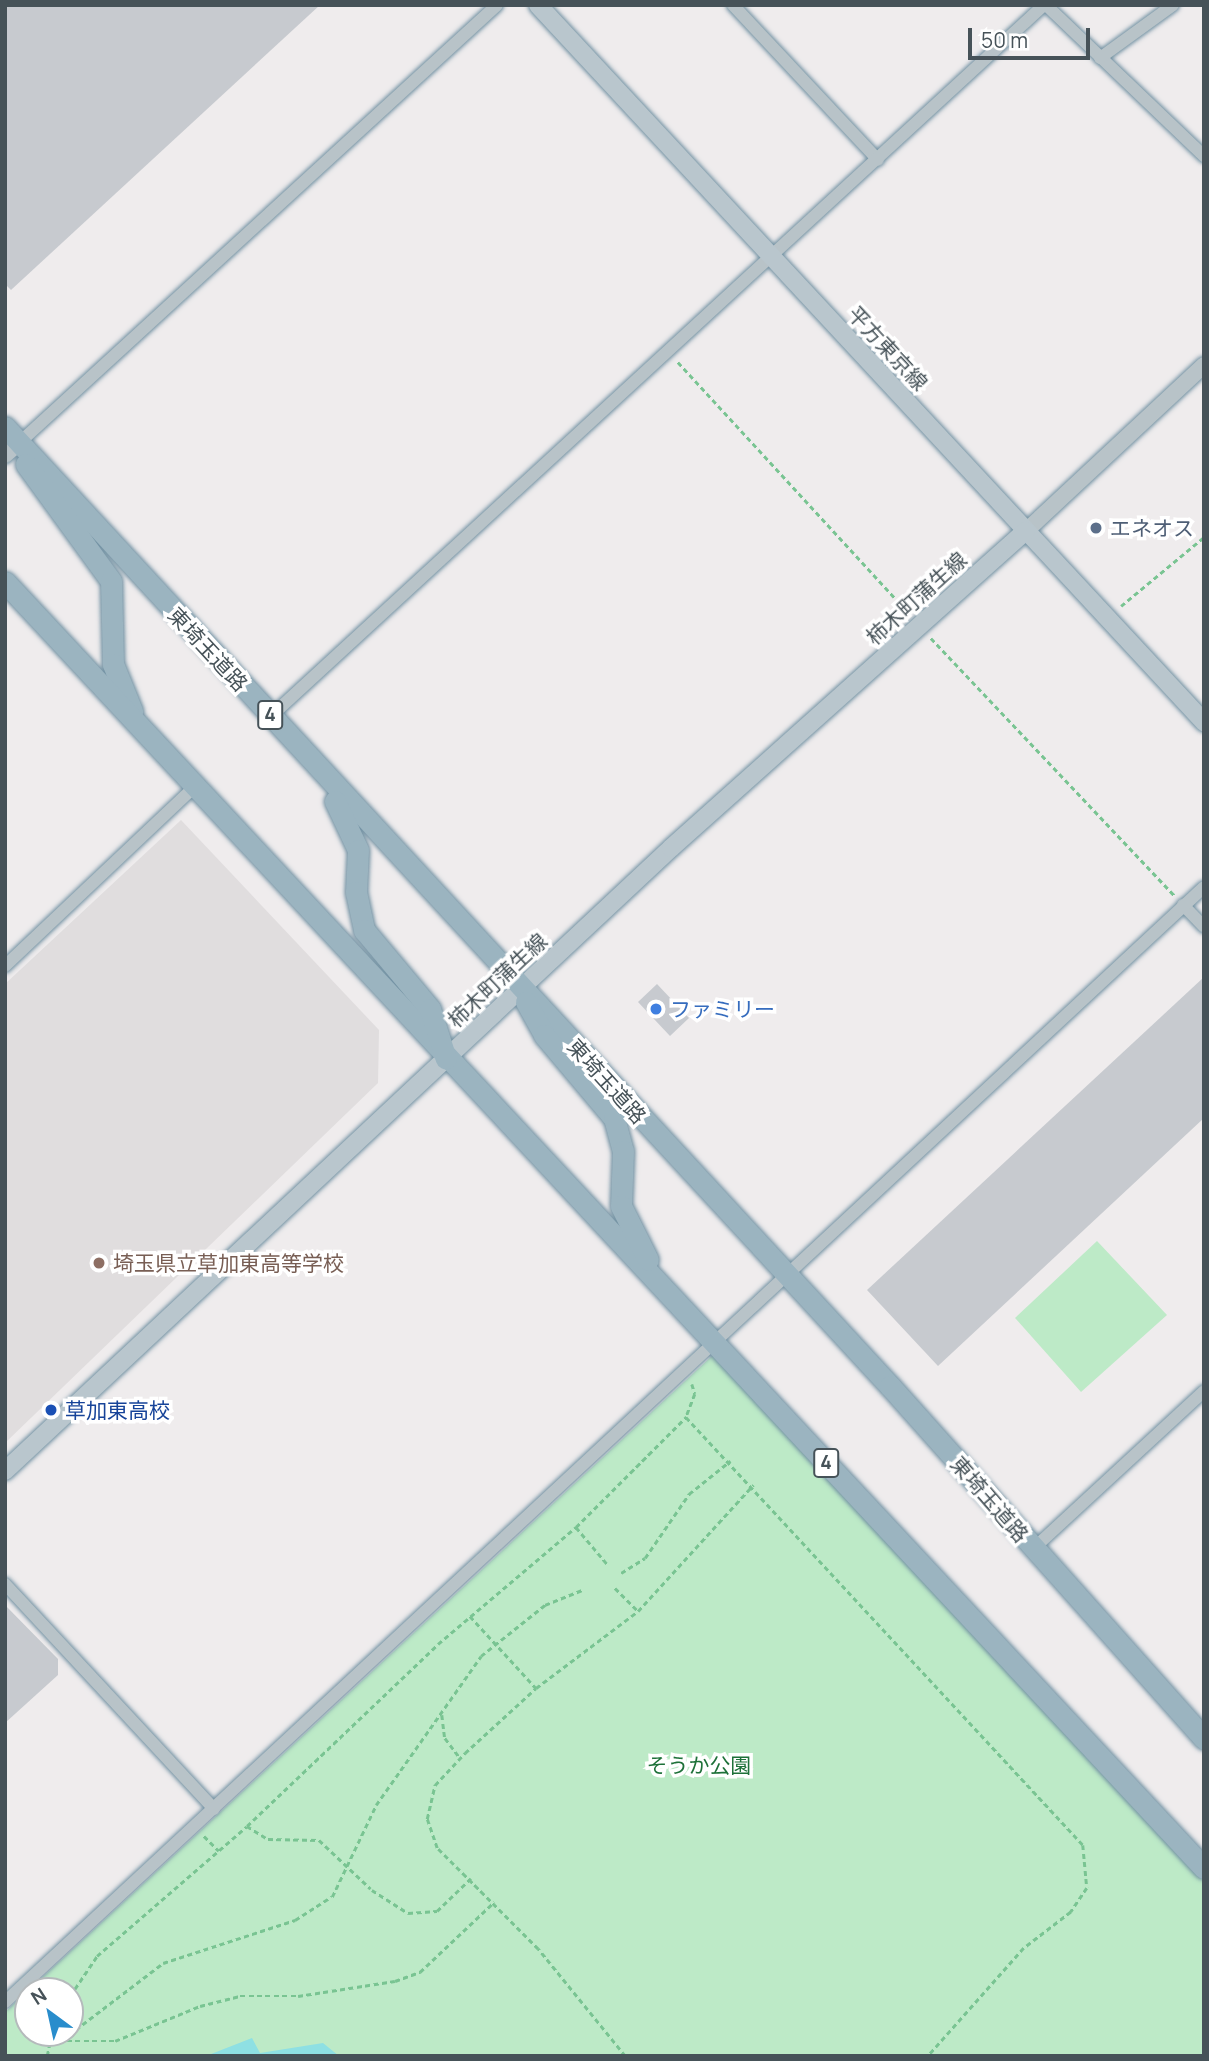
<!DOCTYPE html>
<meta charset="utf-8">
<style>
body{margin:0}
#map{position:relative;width:1209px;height:2061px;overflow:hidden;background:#efeced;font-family:Manrope,"Noto Sans JP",sans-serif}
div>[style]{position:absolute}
.education>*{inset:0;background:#e0ddde}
.green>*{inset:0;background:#bdeac7}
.water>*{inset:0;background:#8ee0e3}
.building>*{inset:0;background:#c7cacf}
.path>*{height:2.5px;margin-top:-1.25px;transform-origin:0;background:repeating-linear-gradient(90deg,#79c492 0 5px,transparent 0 8.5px)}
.roads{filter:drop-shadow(0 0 2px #7392a3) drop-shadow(0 0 2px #7392a3)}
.minor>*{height:12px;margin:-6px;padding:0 6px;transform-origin:6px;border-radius:6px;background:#b8c3c8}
.tertiary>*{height:16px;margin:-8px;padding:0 8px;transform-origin:8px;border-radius:8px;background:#b8c3c8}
.secondary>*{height:18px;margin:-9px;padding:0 9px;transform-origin:9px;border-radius:9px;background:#b9c6cd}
.trunk>*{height:21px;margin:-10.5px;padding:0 10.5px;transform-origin:10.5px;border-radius:10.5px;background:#9bb4c0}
.dots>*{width:19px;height:19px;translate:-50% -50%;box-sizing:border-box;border:4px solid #fff;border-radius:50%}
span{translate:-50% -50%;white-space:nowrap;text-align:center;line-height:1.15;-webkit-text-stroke:7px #fff;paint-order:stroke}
.shield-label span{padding:2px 5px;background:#fff;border:2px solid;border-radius:5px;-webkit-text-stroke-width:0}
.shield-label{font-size:19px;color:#465258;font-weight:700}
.street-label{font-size:21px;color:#465258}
.service-label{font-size:21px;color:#4e5e75}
.left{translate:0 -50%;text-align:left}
.shop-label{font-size:21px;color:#366cbe}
.education-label{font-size:21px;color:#785e54}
.transit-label{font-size:21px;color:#164399}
.park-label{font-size:21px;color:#1e7139}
.frame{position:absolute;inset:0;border:7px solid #465258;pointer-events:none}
.north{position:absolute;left:14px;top:1977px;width:70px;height:70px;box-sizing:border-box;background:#fff;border:2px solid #b5babc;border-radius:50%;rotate:327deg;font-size:19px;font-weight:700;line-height:28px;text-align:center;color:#465258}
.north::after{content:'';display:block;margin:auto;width:24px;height:32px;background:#298dcc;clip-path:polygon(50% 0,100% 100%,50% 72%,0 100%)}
.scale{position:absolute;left:968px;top:28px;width:122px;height:32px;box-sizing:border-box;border:4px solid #465258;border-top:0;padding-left:9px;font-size:21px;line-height:24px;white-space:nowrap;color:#465258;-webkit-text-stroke:5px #fff;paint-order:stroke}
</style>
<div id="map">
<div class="education">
<div style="clip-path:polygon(181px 820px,379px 1030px,378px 1083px,5px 1443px,5px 984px)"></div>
</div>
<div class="green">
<div style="clip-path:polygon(1097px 1241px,1167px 1315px,1081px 1392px,1015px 1318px)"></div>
<div style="clip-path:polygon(evenodd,713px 1355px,1204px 1882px,1204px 2056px,5px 2056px,5px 2012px,713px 1355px,28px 1991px,70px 1991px,70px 2033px,28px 2033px,28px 1991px)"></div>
</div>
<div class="water">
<div style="clip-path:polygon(252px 2038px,260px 2053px,323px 2043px,339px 2056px,206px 2056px)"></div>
</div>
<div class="building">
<div style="clip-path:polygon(5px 5px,320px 5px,11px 290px,5px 284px)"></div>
<div style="clip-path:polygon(1204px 977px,1204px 1118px,938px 1366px,867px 1290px)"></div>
<div style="clip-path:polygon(657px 984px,689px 1018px,670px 1036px,638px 1002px)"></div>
<div style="clip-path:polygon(5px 1605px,58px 1659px,58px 1675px,5px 1723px)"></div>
</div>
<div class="path">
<div style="left:678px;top:362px;width:340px;rotate:47.4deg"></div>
<div style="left:1121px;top:606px;width:108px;rotate:-39.7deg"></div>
<div style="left:931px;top:638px;width:354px;rotate:46.6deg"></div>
<div style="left:692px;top:1384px;width:10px;rotate:73deg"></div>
<div style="left:695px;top:1394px;width:25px;rotate:111deg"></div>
<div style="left:686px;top:1417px;width:584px;rotate:47.15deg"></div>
<div style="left:1083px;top:1845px;width:43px;rotate:84.7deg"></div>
<div style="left:1087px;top:1888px;width:29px;rotate:124deg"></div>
<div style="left:1071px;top:1912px;width:59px;rotate:142.5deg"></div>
<div style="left:1024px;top:1948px;width:144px;rotate:131.6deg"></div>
<div style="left:576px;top:1527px;width:50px;rotate:49.9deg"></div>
<div style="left:621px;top:1573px;width:28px;rotate:-32deg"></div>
<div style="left:645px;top:1558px;width:78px;rotate:-55.5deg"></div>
<div style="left:689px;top:1494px;width:53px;rotate:-38.8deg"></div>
<div style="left:615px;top:1588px;width:33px;rotate:45deg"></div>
<div style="left:470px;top:1616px;width:98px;rotate:47.5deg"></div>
<div style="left:442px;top:1715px;width:23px;rotate:83deg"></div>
<div style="left:445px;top:1738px;width:25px;rotate:53deg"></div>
<div style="left:247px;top:1826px;width:25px;rotate:32deg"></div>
<div style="left:268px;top:1839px;width:51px;rotate:1.1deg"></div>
<div style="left:319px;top:1840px;width:71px;rotate:43.3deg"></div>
<div style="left:204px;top:1836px;width:21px;rotate:45deg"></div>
<div style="left:372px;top:1890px;width:43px;rotate:32.6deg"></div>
<div style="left:408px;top:1913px;width:29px;rotate:-4deg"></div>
<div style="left:437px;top:1911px;width:47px;rotate:-44.1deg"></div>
<div style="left:332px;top:1897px;width:102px;rotate:-64.4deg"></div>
<div style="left:376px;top:1805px;width:182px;rotate:-54.8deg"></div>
<div style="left:481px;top:1656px;width:82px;rotate:-38.6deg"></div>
<div style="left:545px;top:1605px;width:40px;rotate:-22deg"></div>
<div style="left:70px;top:1996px;width:48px;rotate:-56deg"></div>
<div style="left:97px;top:1956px;width:198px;rotate:-40.9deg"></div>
<div style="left:247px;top:1826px;width:264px;rotate:-43.6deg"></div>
<div style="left:438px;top:1644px;width:181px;rotate:-40.3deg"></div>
<div style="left:576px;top:1527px;width:156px;rotate:-45deg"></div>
<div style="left:62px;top:2040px;width:127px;rotate:-37.3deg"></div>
<div style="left:163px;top:1963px;width:139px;rotate:-18deg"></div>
<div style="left:295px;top:1920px;width:43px;rotate:-32.6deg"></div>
<div style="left:50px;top:2041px;width:65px"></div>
<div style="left:115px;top:2041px;width:92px;rotate:-22.4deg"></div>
<div style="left:200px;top:2006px;width:41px;rotate:-14deg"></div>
<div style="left:240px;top:1996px;width:58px"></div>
<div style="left:298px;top:1996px;width:98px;rotate:-8.8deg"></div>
<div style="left:395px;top:1981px;width:27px;rotate:-20deg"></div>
<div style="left:420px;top:1972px;width:102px;rotate:-43.4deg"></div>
<div style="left:47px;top:2056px;width:24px;rotate:-78deg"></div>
<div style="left:625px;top:2056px;width:138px;rotate:-129.1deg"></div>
<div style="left:538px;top:1949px;width:143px;rotate:-135deg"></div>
<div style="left:437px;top:1848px;width:31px;rotate:-109deg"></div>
<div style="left:427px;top:1819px;width:35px;rotate:-77deg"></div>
<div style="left:435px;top:1785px;width:44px;rotate:-46.8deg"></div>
<div style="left:465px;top:1753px;width:96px;rotate:-42.5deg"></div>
<div style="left:536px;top:1688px;width:128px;rotate:-37deg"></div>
<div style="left:638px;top:1611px;width:171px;rotate:-47.6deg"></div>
</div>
<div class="roads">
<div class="minor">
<div style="left:733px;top:5px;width:212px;rotate:46.9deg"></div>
<div style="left:1046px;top:5px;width:219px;rotate:43.7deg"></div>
<div style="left:1100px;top:58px;width:90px;rotate:-36deg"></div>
<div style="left:19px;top:443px;width:648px;rotate:-42.5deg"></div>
<div style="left:271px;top:716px;width:1050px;rotate:-42.61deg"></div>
<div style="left:1183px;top:905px;width:30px;rotate:46deg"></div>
<div style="left:5px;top:966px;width:260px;rotate:-43.4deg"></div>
<div style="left:1033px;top:1549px;width:233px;rotate:-42.7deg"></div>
<div style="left:5px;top:1584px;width:307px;rotate:47.1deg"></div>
<div style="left:5px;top:2002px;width:1637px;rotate:-42.92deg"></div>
</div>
<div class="tertiary">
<div style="left:5px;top:455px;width:18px;rotate:-41deg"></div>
<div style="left:1026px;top:531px;width:243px;rotate:-43deg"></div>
</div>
<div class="secondary">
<div style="left:538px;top:5px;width:979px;rotate:47.11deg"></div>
<div style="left:5px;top:1471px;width:912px;rotate:-43.09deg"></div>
<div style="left:671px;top:848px;width:476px;rotate:-41.8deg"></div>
</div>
<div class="trunk">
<div style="left:5px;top:427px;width:1305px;rotate:47.3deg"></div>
<div style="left:890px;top:1386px;width:472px;rotate:48.3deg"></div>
<div style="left:26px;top:464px;width:145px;rotate:54deg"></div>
<div style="left:111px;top:581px;width:83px;rotate:88.6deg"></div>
<div style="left:113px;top:664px;width:51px;rotate:68deg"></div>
<div style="left:5px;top:582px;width:1758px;rotate:47.01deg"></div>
<div style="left:335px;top:801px;width:54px;rotate:64.9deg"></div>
<div style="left:358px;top:850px;width:42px;rotate:92.7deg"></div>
<div style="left:356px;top:892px;width:39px;rotate:78deg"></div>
<div style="left:364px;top:930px;width:103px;rotate:50.1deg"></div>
<div style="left:430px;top:1009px;width:52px;rotate:72.3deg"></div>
<div style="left:526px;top:1002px;width:38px;rotate:61deg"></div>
<div style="left:544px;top:1035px;width:109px;rotate:49.9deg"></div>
<div style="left:614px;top:1118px;width:34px;rotate:75deg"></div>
<div style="left:623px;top:1151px;width:55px;rotate:92.1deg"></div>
<div style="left:621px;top:1206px;width:60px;rotate:63.4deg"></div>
</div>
</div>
<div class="dots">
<div style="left:1096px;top:528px;background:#5c6f8a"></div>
<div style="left:656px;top:1009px;background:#3f7fe0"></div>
<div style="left:99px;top:1263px;background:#8d6e63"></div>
<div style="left:51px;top:1410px;background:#1a4fb4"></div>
</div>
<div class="shield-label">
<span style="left:270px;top:715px">4</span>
<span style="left:826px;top:1463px">4</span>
</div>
<div class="street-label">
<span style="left:888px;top:348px;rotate:47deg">平方東京線</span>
<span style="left:916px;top:598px;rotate:-42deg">柿木町蒲生線</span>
<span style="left:208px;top:649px;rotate:47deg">東埼玉道路</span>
<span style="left:497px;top:980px;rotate:-43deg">柿木町蒲生線</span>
<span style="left:607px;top:1081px;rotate:48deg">東埼玉道路</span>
<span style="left:990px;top:1499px;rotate:49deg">東埼玉道路</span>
</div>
<div class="service-label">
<span class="left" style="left:1110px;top:528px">エネオス</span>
</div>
<div class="shop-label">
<span class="left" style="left:670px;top:1009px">ファミリー</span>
</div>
<div class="education-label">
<span class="left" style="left:113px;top:1263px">埼玉県立草加東高等学校</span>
</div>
<div class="transit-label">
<span class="left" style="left:65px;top:1410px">草加東高校</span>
</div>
<div class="park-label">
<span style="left:699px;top:1765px">そうか公園</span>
</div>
<div class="frame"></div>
<div class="north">N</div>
<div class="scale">50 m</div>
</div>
